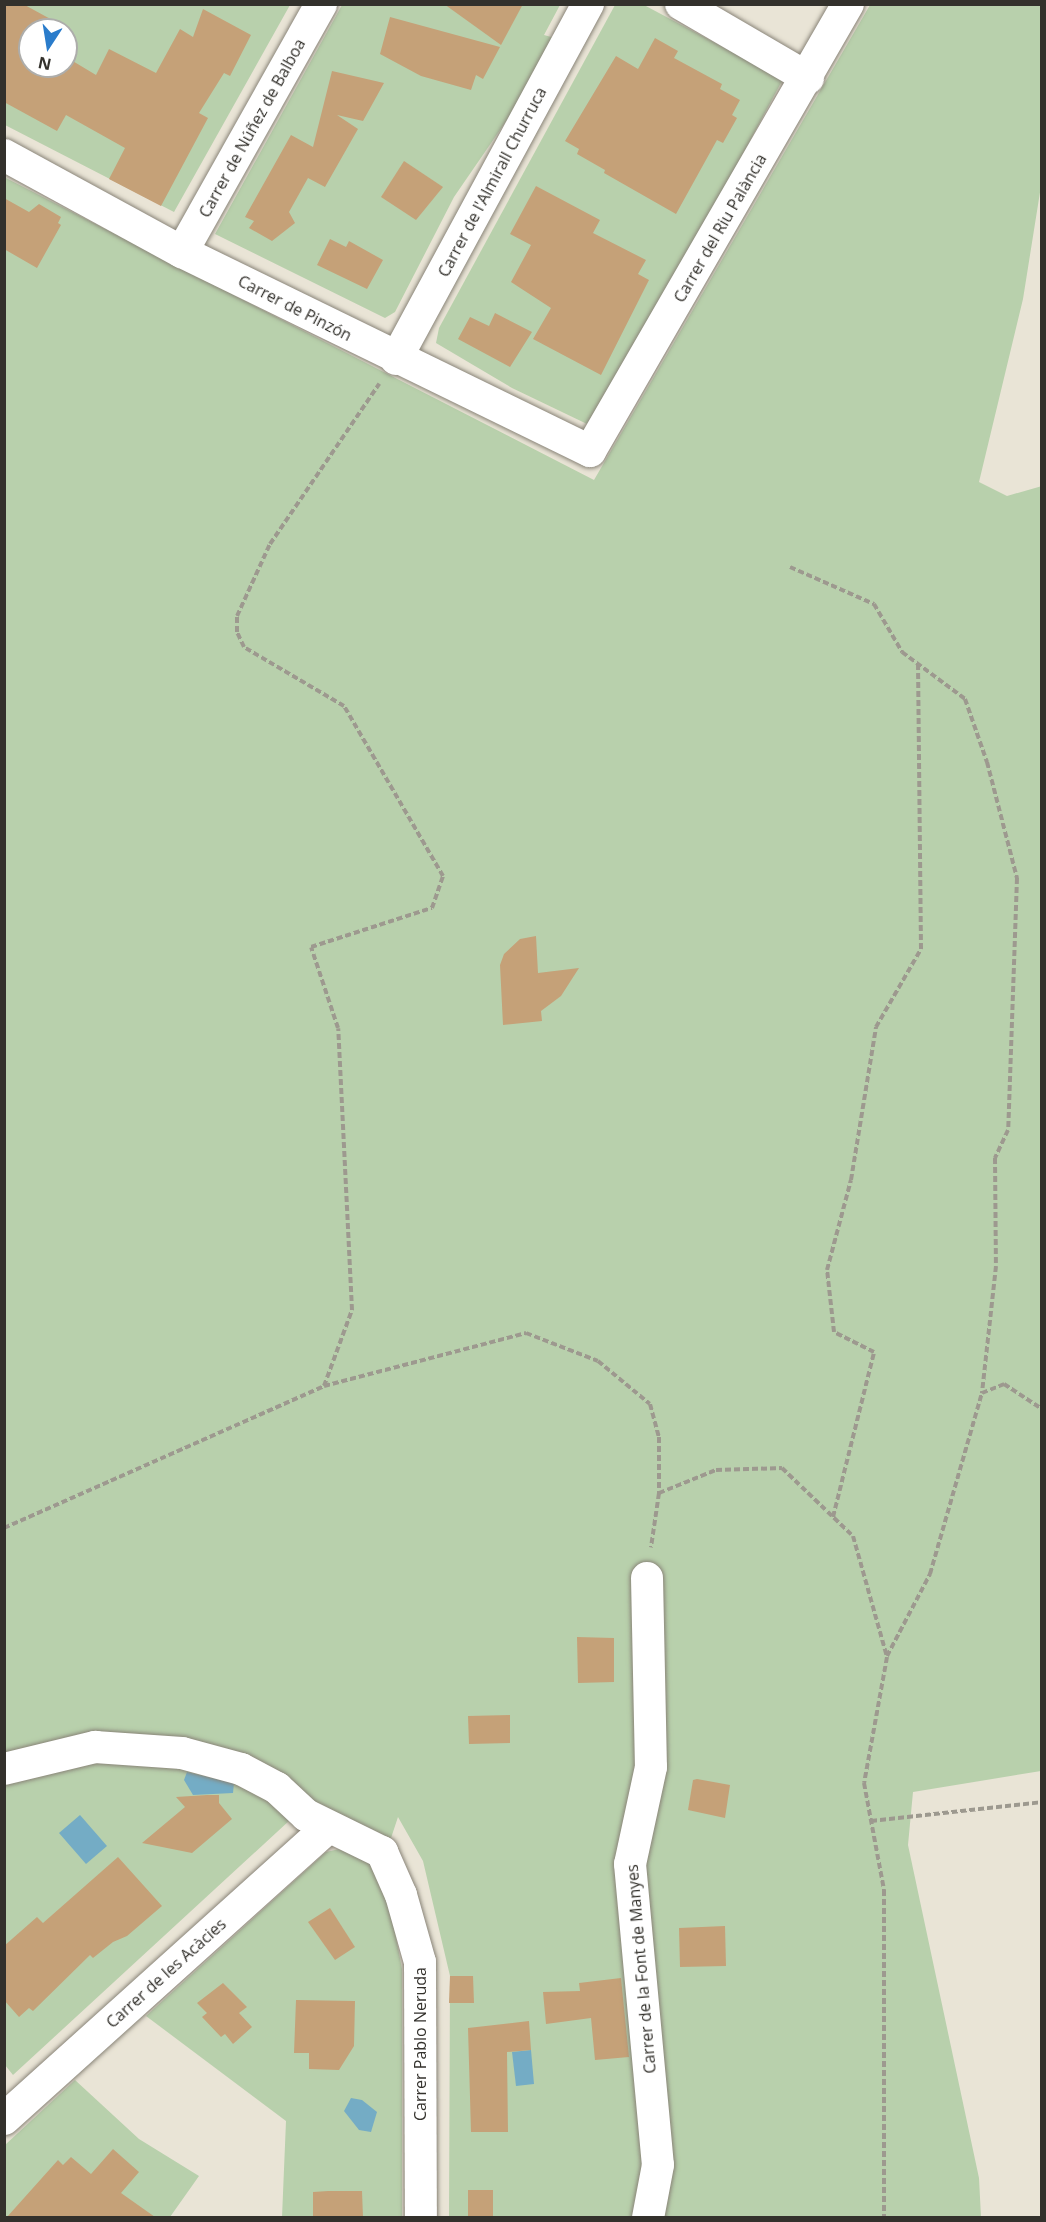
<!DOCTYPE html>
<meta charset="utf-8">
<style>
body{margin:0}
#map{position:relative;width:1046px;height:2222px;overflow:hidden;background:#e9e4d6;font-family:"Open Sans",sans-serif}
div>[style]{position:absolute}
.green>*{inset:0;background:#b8d0ac}
.water>*{inset:0;background:#74acc5}
.building>*{inset:0;background:#c5a178}
.path>*{height:4px;margin-top:-2px;transform-origin:0;background:repeating-linear-gradient(90deg,#9d998f 0 6px,transparent 0 9px)}
.roads{filter:drop-shadow(0 0 2px #898478) drop-shadow(0 0 2px #898478)}
.street>*{height:32px;margin:-16px;padding:0 16px;transform-origin:16px;border-radius:16px;background:#fff}
span{translate:-50% -50%;white-space:nowrap;text-align:center;line-height:1.15;-webkit-text-stroke:4.5px #fff;paint-order:stroke}
.street-label{font-size:16px;color:#33312c}
.frame{position:absolute;inset:0;border:6px solid #33312c;pointer-events:none}
.north{position:absolute;left:18px;top:18px;width:60px;height:60px;box-sizing:border-box;background:#fff;border:2px solid #adadab;border-radius:50%;rotate:192deg;font-size:16px;font-weight:700;line-height:24px;text-align:center;color:#33312c}
.north::after{content:'';display:block;margin:auto;width:21px;height:27px;background:#2a7ccb;clip-path:polygon(50% 0,100% 100%,50% 72%,0 100%)}
</style>
<div id="map">
<div class="green">
<div style="clip-path:polygon(evenodd,4px 5px,290px 5px,174px 212px,5px 125px,4px 5px,30px 30px,66px 30px,66px 66px,30px 66px,30px 30px)"></div>
<div style="clip-path:polygon(342px 5px,560px 5px,544px 35px,562px 40px,454px 197px,395px 312px,385px 318px,215px 234px)"></div>
<div style="clip-path:polygon(615px 5px,644px 5px,783px 79px,692px 249px,587px 424px,512px 388px,436px 343px,439px 328px)"></div>
<div style="clip-path:polygon(870px 5px,1041px 5px,1041px 186px,1023px 299px,979px 482px,1007px 496px,1042px 486px,1041px 1771px,913px 1792px,908px 1845px,979px 2178px,981px 2217px,449px 2217px,450px 1976px,423px 1861px,398px 1817px,388px 1847px,290px 1820px,13px 2075px,5px 2065px,4px 177px,594px 480px)"></div>
<div style="clip-path:polygon(348px 1847px,370px 1858px,391px 1911px,402px 1969px,402px 2217px,282px 2217px,286px 2121px,146px 2016px,326px 1852px)"></div>
<div style="clip-path:polygon(75px 2080px,139px 2139px,199px 2176px,170px 2217px,5px 2218px,5px 2145px)"></div>
</div>
<div class="water">
<div style="clip-path:polygon(187px 1772px,234px 1783px,233px 1793px,193px 1795px,184px 1780px)"></div>
<div style="clip-path:polygon(80px 1815px,107px 1846px,86px 1864px,59px 1833px)"></div>
<div style="clip-path:polygon(531px 2050px,534px 2084px,516px 2086px,512px 2052px)"></div>
<div style="clip-path:polygon(351px 2098px,362px 2100px,377px 2112px,371px 2132px,359px 2130px,344px 2111px)"></div>
</div>
<div class="building">
<div style="clip-path:polygon(4px 4px,23px 4px,65px 27px,30px 30px,30px 66px,66px 66px,66px 57px,96px 75px,109px 49px,156px 73px,180px 29px,193px 37px,203px 9px,251px 35px,230px 76px,224px 73px,199px 113px,208px 118px,161px 206px,109px 179px,125px 148px,66px 115px,57px 131px,4px 102px)"></div>
<div style="clip-path:polygon(444px 4px,523px 4px,501px 45px)"></div>
<div style="clip-path:polygon(390px 17px,500px 47px,483px 79px,476px 75px,471px 90px,421px 76px,380px 54px)"></div>
<div style="clip-path:polygon(655px 38px,678px 51px,674px 58px,722px 84px,720px 89px,740px 100px,732px 115px,737px 118px,723px 143px,717px 140px,676px 214px,604px 173px,605px 170px,577px 154px,579px 149px,565px 141px,616px 56px,638px 69px)"></div>
<div style="clip-path:polygon(332px 71px,384px 83px,363px 121px,337px 115px,358px 129px,325px 187px,308px 178px,289px 212px,295px 223px,272px 241px,249px 228px,254px 221px,245px 217px,291px 135px,313px 147px)"></div>
<div style="clip-path:polygon(404px 161px,443px 187px,416px 220px,381px 197px)"></div>
<div style="clip-path:polygon(536px 186px,600px 220px,593px 233px,646px 260px,638px 274px,649px 280px,601px 375px,533px 339px,551px 308px,511px 282px,531px 245px,510px 234px)"></div>
<div style="clip-path:polygon(4px 198px,29px 212px,39px 204px,61px 217px,58px 223px,61px 225px,37px 268px,4px 249px)"></div>
<div style="clip-path:polygon(330px 239px,346px 247px,349px 241px,383px 260px,367px 289px,317px 265px)"></div>
<div style="clip-path:polygon(495px 313px,532px 332px,510px 367px,458px 339px,470px 317px,489px 326px)"></div>
<div style="clip-path:polygon(536px 936px,538px 973px,579px 968px,561px 996px,541px 1011px,542px 1021px,503px 1025px,500px 965px,504px 954px,520px 939px)"></div>
<div style="clip-path:polygon(577px 1637px,614px 1638px,614px 1682px,578px 1683px)"></div>
<div style="clip-path:polygon(510px 1715px,510px 1743px,469px 1744px,468px 1716px)"></div>
<div style="clip-path:polygon(697px 1779px,730px 1785px,725px 1818px,688px 1810px,693px 1780px)"></div>
<div style="clip-path:polygon(207px 1795px,219px 1795px,219px 1803px,232px 1819px,192px 1853px,142px 1843px,185px 1807px,176px 1797px)"></div>
<div style="clip-path:polygon(118px 1857px,162px 1906px,127px 1936px,113px 1942px,93px 1958px,90px 1955px,33px 2011px,29px 2008px,19px 2017px,4px 2000px,4px 1946px,37px 1917px,43px 1923px)"></div>
<div style="clip-path:polygon(330px 1908px,355px 1947px,335px 1960px,308px 1922px)"></div>
<div style="clip-path:polygon(725px 1926px,726px 1966px,680px 1967px,679px 1928px)"></div>
<div style="clip-path:polygon(450px 1976px,473px 1976px,474px 2003px,449px 2003px)"></div>
<div style="clip-path:polygon(621px 1978px,629px 2057px,595px 2060px,591px 2018px,546px 2024px,543px 1992px,580px 1991px,579px 1983px)"></div>
<div style="clip-path:polygon(223px 1983px,247px 2007px,239px 2013px,252px 2027px,233px 2044px,225px 2034px,221px 2037px,202px 2017px,207px 2013px,197px 2003px)"></div>
<div style="clip-path:polygon(296px 2000px,355px 2001px,354px 2046px,339px 2070px,309px 2069px,309px 2053px,294px 2053px)"></div>
<div style="clip-path:polygon(529px 2021px,531px 2050px,507px 2052px,508px 2132px,471px 2132px,468px 2028px)"></div>
<div style="clip-path:polygon(113px 2149px,139px 2172px,121px 2193px,155px 2217px,7px 2217px,58px 2160px,63px 2165px,71px 2157px,91px 2174px)"></div>
<div style="clip-path:polygon(468px 2190px,493px 2190px,493px 2217px,468px 2217px)"></div>
<div style="clip-path:polygon(328px 2191px,362px 2191px,363px 2217px,313px 2217px,313px 2192px)"></div>
</div>
<div class="path">
<div style="left:790px;top:567px;width:92px;rotate:23.8deg"></div>
<div style="left:874px;top:604px;width:56px;rotate:59.7deg"></div>
<div style="left:902px;top:652px;width:79px;rotate:36.7deg"></div>
<div style="left:965px;top:699px;width:67px;rotate:70.8deg"></div>
<div style="left:987px;top:762px;width:120px;rotate:75.5deg"></div>
<div style="left:1017px;top:878px;width:252px;rotate:92deg"></div>
<div style="left:1008px;top:1130px;width:31px;rotate:115deg"></div>
<div style="left:995px;top:1158px;width:108px;rotate:89.5deg"></div>
<div style="left:996px;top:1266px;width:128px;rotate:96.3deg"></div>
<div style="left:324px;top:1386px;width:81px;rotate:-69.8deg"></div>
<div style="left:352px;top:1310px;width:282px;rotate:-92.8deg"></div>
<div style="left:338px;top:1028px;width:85px;rotate:-108.4deg"></div>
<div style="left:311px;top:947px;width:127px;rotate:-17.9deg"></div>
<div style="left:432px;top:908px;width:34px;rotate:-71deg"></div>
<div style="left:443px;top:876px;width:197px;rotate:-120.2deg"></div>
<div style="left:344px;top:706px;width:116px;rotate:-149.5deg"></div>
<div style="left:244px;top:647px;width:17px;rotate:-115deg"></div>
<div style="left:237px;top:632px;width:16px;rotate:-90deg"></div>
<div style="left:237px;top:616px;width:79px;rotate:-65.4deg"></div>
<div style="left:270px;top:544px;width:194px;rotate:-55.7deg"></div>
<div style="left:659px;top:1493px;width:61px;rotate:-22deg"></div>
<div style="left:716px;top:1470px;width:66px;rotate:-1.7deg"></div>
<div style="left:782px;top:1468px;width:98px;rotate:43.8deg"></div>
<div style="left:853px;top:1536px;width:126px;rotate:74.3deg"></div>
<div style="left:887px;top:1657px;width:128px;rotate:100.3deg"></div>
<div style="left:864px;top:1783px;width:109px;rotate:79.4deg"></div>
<div style="left:884px;top:1890px;width:328px;rotate:90deg"></div>
<div style="left:833px;top:1517px;width:170px;rotate:-76deg"></div>
<div style="left:874px;top:1352px;width:45px;rotate:-153.4deg"></div>
<div style="left:834px;top:1332px;width:62px;rotate:-96.4deg"></div>
<div style="left:827px;top:1270px;width:93px;rotate:-75.1deg"></div>
<div style="left:851px;top:1180px;width:155px;rotate:-80.7deg"></div>
<div style="left:876px;top:1027px;width:90px;rotate:-60deg"></div>
<div style="left:921px;top:949px;width:285px;rotate:-90.6deg"></div>
<div style="left:4px;top:1528px;width:350px;rotate:-23.9deg"></div>
<div style="left:324px;top:1386px;width:209px;rotate:-14.7deg"></div>
<div style="left:526px;top:1333px;width:77px;rotate:21.3deg"></div>
<div style="left:598px;top:1361px;width:67px;rotate:39.6deg"></div>
<div style="left:650px;top:1404px;width:34px;rotate:75deg"></div>
<div style="left:659px;top:1437px;width:56px;rotate:90deg"></div>
<div style="left:659px;top:1493px;width:55px;rotate:98.4deg"></div>
<div style="left:887px;top:1656px;width:93px;rotate:-62.3deg"></div>
<div style="left:930px;top:1574px;width:188px;rotate:-74deg"></div>
<div style="left:982px;top:1393px;width:24px;rotate:-22deg"></div>
<div style="left:1004px;top:1384px;width:45px;rotate:33.3deg"></div>
<div style="left:871px;top:1821px;width:172px;rotate:-6.3deg"></div>
</div>
<div class="roads">
<div class="street">
<div style="left:681px;top:4px;width:147px;rotate:30.2deg"></div>
<div style="left:4px;top:155px;width:203px;rotate:28.6deg"></div>
<div style="left:182px;top:252px;width:454px;rotate:26deg"></div>
<div style="left:590px;top:451px;width:516px;rotate:-60.01deg"></div>
<div style="left:182px;top:252px;width:284px;rotate:-60.7deg"></div>
<div style="left:396px;top:359px;width:404px;rotate:-61.6deg"></div>
<div style="left:647px;top:1578px;width:189px;rotate:88.8deg"></div>
<div style="left:651px;top:1767px;width:99px;rotate:102.2deg"></div>
<div style="left:630px;top:1864px;width:302px;rotate:84.7deg"></div>
<div style="left:658px;top:2165px;width:54px;rotate:100.7deg"></div>
<div style="left:4px;top:1769px;width:94px;rotate:-13.6deg"></div>
<div style="left:95px;top:1747px;width:87px;rotate:3.9deg"></div>
<div style="left:182px;top:1753px;width:61px;rotate:15.2deg"></div>
<div style="left:241px;top:1769px;width:41px;rotate:27.8deg"></div>
<div style="left:277px;top:1788px;width:40px;rotate:43deg"></div>
<div style="left:306px;top:1815px;width:85px;rotate:26deg"></div>
<div style="left:382px;top:1852px;width:47px;rotate:66.2deg"></div>
<div style="left:401px;top:1895px;width:70px;rotate:74.2deg"></div>
<div style="left:420px;top:1962px;width:256px;rotate:89.8deg"></div>
<div style="left:4px;top:2119px;width:436px;rotate:-42deg"></div>
</div>
</div>
<div class="street-label">
<span style="left:252px;top:128px;rotate:-61deg">Carrer de Núñez de Balboa</span>
<span style="left:492px;top:182px;rotate:-62deg">Carrer de l'Almirall Churruca</span>
<span style="left:720px;top:228px;rotate:-60deg">Carrer del Riu Palància</span>
<span style="left:295px;top:308px;rotate:27deg">Carrer de Pinzón</span>
<span style="left:641px;top:1969px;rotate:-95deg">Carrer de la Font de Manyes</span>
<span style="left:166px;top:1973px;rotate:-42deg">Carrer de les Acàcies</span>
<span style="left:420px;top:2044px;rotate:-90deg">Carrer Pablo Neruda</span>
</div>
<div class="frame"></div>
<div class="north">N</div>
</div>
